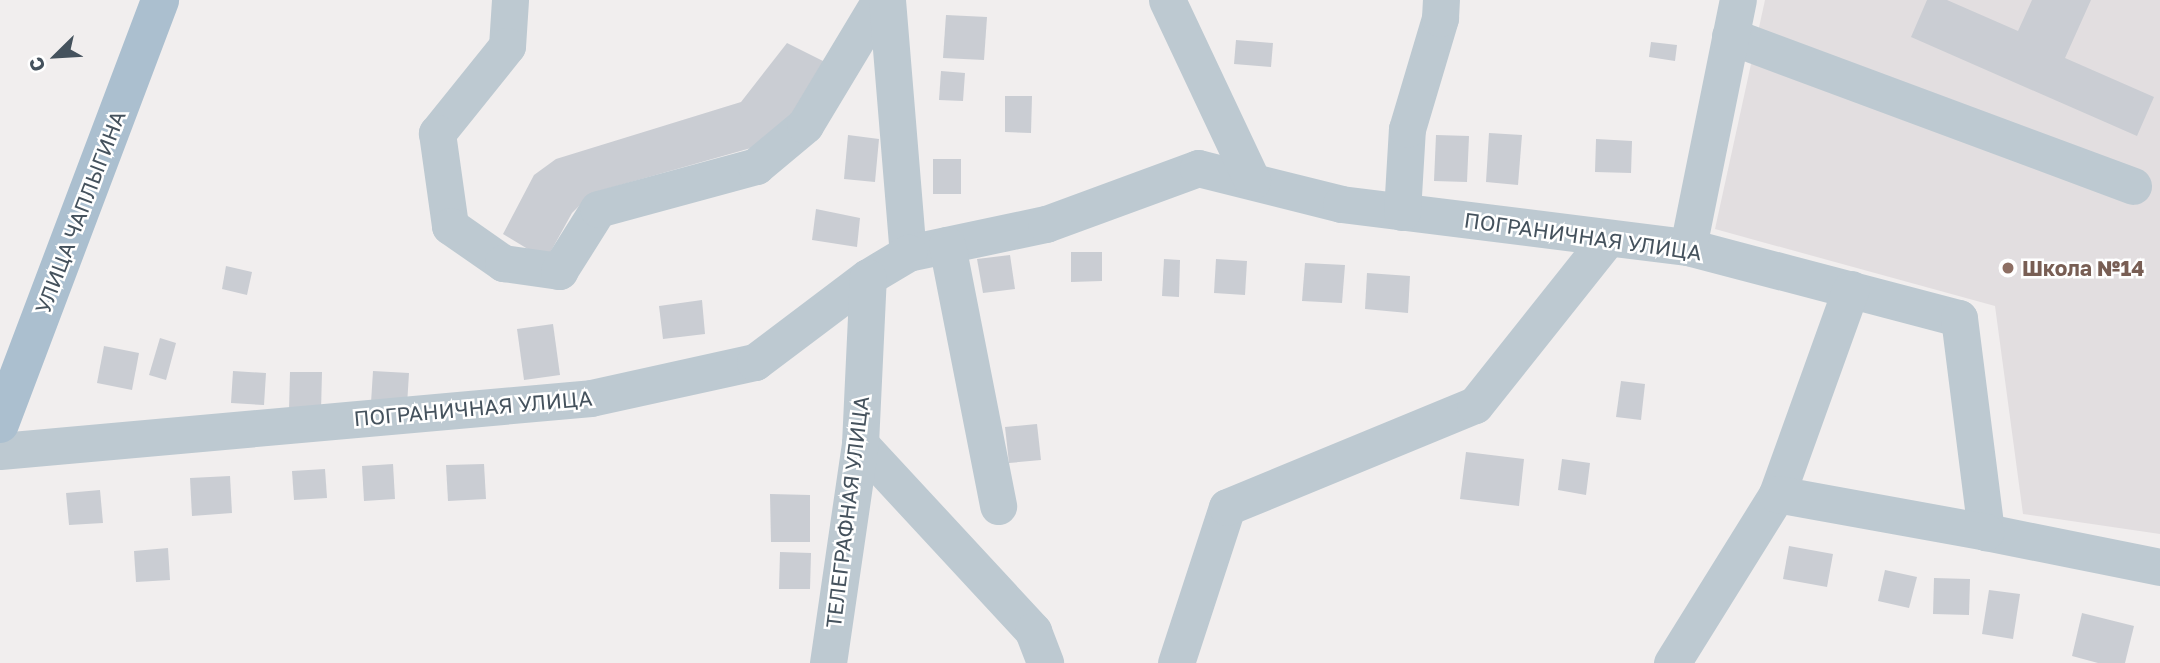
<!DOCTYPE html>
<meta charset="utf-8">
<style>
body{margin:0}
#map{position:relative;width:2160px;height:663px;overflow:hidden;background:#f1eeee;font-family:"Golos Text",sans-serif}
div>[style]{position:absolute}
.education>*{inset:0;background:#e2dee0}
.building>*{inset:0;background:#cacdd3}
.minor>*{height:37px;margin:-18.5px;padding:0 18.5px;transform-origin:18.5px;border-radius:18.5px;background:#bdc9d1}
.major>*{height:38px;margin:-19px;padding:0 19px;transform-origin:19px;border-radius:19px;background:#abbfcf}
.dots>*{width:19px;height:19px;translate:-50% -50%;box-sizing:border-box;border:4px solid #fff;border-radius:50%}
span{translate:-50% -50%;white-space:nowrap;text-align:center;line-height:1.15;-webkit-text-stroke:5px #fff;paint-order:stroke}
.street-label{font-size:21px;color:#45525d}
.education-label{font-size:21px;color:#785e54;font-weight:700}
.left{translate:0 -50%;text-align:left}
.north{position:absolute;left:21px;top:21px;width:70px;height:70px;-webkit-text-stroke:5px #fff;paint-order:stroke;rotate:246deg;font-size:19px;font-weight:700;line-height:28px;text-align:center;color:#45525d}
.north::after{content:'';display:block;margin:auto;width:24px;height:32px;background:#45525d;clip-path:polygon(50% 0,100% 100%,50% 72%,0 100%)}
</style>
<div id="map">
<div class="education">
<div style="clip-path:polygon(1765px 0,2160px 0,2160px 534px,2023px 514px,1995px 306px,1715px 229px)"></div>
</div>
<div class="building">
<div style="clip-path:polygon(1927px 0,1947px 0,2018px 31px,2032px 0,2091px 0,2065px 58px,2154px 97px,2137px 136px,1911px 37px)"></div>
<div style="clip-path:polygon(946px 15px,987px 17px,984px 60px,943px 58px)"></div>
<div style="clip-path:polygon(1236px 40px,1273px 43px,1271px 67px,1234px 64px)"></div>
<div style="clip-path:polygon(1651px 42px,1677px 45px,1675px 61px,1649px 57px)"></div>
<div style="clip-path:polygon(787px 43px,825px 62px,798px 112px,751px 148px,592px 193px,572px 213px,546px 260px,503px 234px,534px 175px,556px 159px,741px 102px)"></div>
<div style="clip-path:polygon(941px 71px,965px 73px,963px 101px,939px 100px)"></div>
<div style="clip-path:polygon(1005px 96px,1032px 96px,1031px 133px,1005px 132px)"></div>
<div style="clip-path:polygon(1489px 133px,1522px 135px,1518px 185px,1486px 182px)"></div>
<div style="clip-path:polygon(848px 135px,879px 139px,875px 182px,844px 179px)"></div>
<div style="clip-path:polygon(1436px 135px,1469px 136px,1467px 182px,1434px 181px)"></div>
<div style="clip-path:polygon(1596px 139px,1632px 141px,1631px 173px,1595px 172px)"></div>
<div style="clip-path:polygon(933px 159px,961px 159px,961px 194px,933px 194px)"></div>
<div style="clip-path:polygon(816px 209px,860px 218px,857px 247px,812px 240px)"></div>
<div style="clip-path:polygon(1071px 252px,1102px 252px,1102px 281px,1071px 282px)"></div>
<div style="clip-path:polygon(1010px 255px,1015px 289px,983px 293px,977px 259px)"></div>
<div style="clip-path:polygon(1164px 259px,1180px 260px,1179px 297px,1162px 296px)"></div>
<div style="clip-path:polygon(1216px 259px,1247px 261px,1245px 295px,1214px 293px)"></div>
<div style="clip-path:polygon(1305px 263px,1345px 265px,1342px 303px,1302px 301px)"></div>
<div style="clip-path:polygon(226px 266px,252px 272px,247px 295px,222px 289px)"></div>
<div style="clip-path:polygon(1367px 273px,1410px 276px,1408px 313px,1365px 309px)"></div>
<div style="clip-path:polygon(702px 300px,705px 334px,663px 339px,659px 306px)"></div>
<div style="clip-path:polygon(553px 324px,560px 375px,524px 380px,517px 329px)"></div>
<div style="clip-path:polygon(160px 338px,176px 343px,166px 380px,149px 375px)"></div>
<div style="clip-path:polygon(104px 346px,139px 353px,132px 390px,97px 383px)"></div>
<div style="clip-path:polygon(233px 371px,266px 373px,264px 405px,231px 403px)"></div>
<div style="clip-path:polygon(373px 371px,409px 373px,407px 405px,371px 403px)"></div>
<div style="clip-path:polygon(290px 372px,322px 372px,321px 411px,289px 411px)"></div>
<div style="clip-path:polygon(1621px 381px,1645px 384px,1641px 420px,1616px 417px)"></div>
<div style="clip-path:polygon(1037px 424px,1041px 460px,1009px 463px,1005px 427px)"></div>
<div style="clip-path:polygon(1466px 452px,1524px 459px,1519px 506px,1460px 499px)"></div>
<div style="clip-path:polygon(1562px 459px,1590px 463px,1586px 495px,1558px 490px)"></div>
<div style="clip-path:polygon(393px 464px,395px 499px,364px 501px,362px 466px)"></div>
<div style="clip-path:polygon(484px 464px,486px 499px,448px 501px,446px 465px)"></div>
<div style="clip-path:polygon(325px 469px,327px 498px,294px 500px,292px 471px)"></div>
<div style="clip-path:polygon(230px 476px,232px 513px,192px 516px,190px 478px)"></div>
<div style="clip-path:polygon(100px 490px,103px 523px,69px 525px,66px 493px)"></div>
<div style="clip-path:polygon(770px 494px,810px 495px,810px 542px,771px 542px)"></div>
<div style="clip-path:polygon(1789px 546px,1833px 554px,1827px 587px,1783px 579px)"></div>
<div style="clip-path:polygon(168px 548px,170px 580px,136px 582px,134px 551px)"></div>
<div style="clip-path:polygon(780px 552px,811px 553px,810px 589px,779px 589px)"></div>
<div style="clip-path:polygon(1885px 570px,1917px 577px,1909px 608px,1878px 601px)"></div>
<div style="clip-path:polygon(1934px 578px,1970px 579px,1969px 615px,1933px 614px)"></div>
<div style="clip-path:polygon(1989px 590px,2020px 594px,2013px 639px,1982px 634px)"></div>
<div style="clip-path:polygon(2082px 613px,2134px 626px,2125px 663px,2098px 663px,2072px 656px)"></div>
</div>
<div class="minor">
<div style="left:510px;top:0;width:46px;rotate:93.7deg"></div>
<div style="left:507px;top:46px;width:112px;rotate:128.8deg"></div>
<div style="left:437px;top:133px;width:94px;rotate:82deg"></div>
<div style="left:450px;top:226px;width:65px;rotate:34.9deg"></div>
<div style="left:503px;top:263px;width:57px;rotate:8.1deg"></div>
<div style="left:559px;top:271px;width:73px;rotate:-57.8deg"></div>
<div style="left:598px;top:209px;width:164px;rotate:-15.2deg"></div>
<div style="left:756px;top:166px;width:64px;rotate:-39.9deg"></div>
<div style="left:805px;top:125px;width:146px;rotate:-59deg"></div>
<div style="left:887px;top:0;width:254px;rotate:85.3deg"></div>
<div style="left:908px;top:253px;width:141px;rotate:-11.9deg"></div>
<div style="left:1046px;top:224px;width:162px;rotate:-20.2deg"></div>
<div style="left:1198px;top:168px;width:147px;rotate:14.1deg"></div>
<div style="left:1341px;top:204px;width:350px;rotate:7.1deg"></div>
<div style="left:1688px;top:247px;width:280px;rotate:14.7deg"></div>
<div style="left:1959px;top:318px;width:216px;rotate:82.8deg"></div>
<div style="left:1986px;top:532px;width:177px;rotate:11.4deg"></div>
<div style="left:1167px;top:0;width:200px;rotate:64.8deg"></div>
<div style="left:1730px;top:36px;width:430px;rotate:20.4deg"></div>
<div style="left:1402px;top:212px;width:83px;rotate:-86.6deg"></div>
<div style="left:1407px;top:129px;width:116px;rotate:-73.4deg"></div>
<div style="left:1440px;top:18px;width:18px;rotate:-87deg"></div>
<div style="left:947px;top:245px;width:266px;rotate:78.9deg"></div>
<div style="left:1688px;top:247px;width:252px;rotate:-78.6deg"></div>
<div style="left:860px;top:444px;width:255px;rotate:47.2deg"></div>
<div style="left:1033px;top:631px;width:34px;rotate:69deg"></div>
<div style="left:0;top:451px;width:593px;rotate:-5.12deg"></div>
<div style="left:591px;top:398px;width:168px;rotate:-12.4deg"></div>
<div style="left:755px;top:362px;width:141px;rotate:-37deg"></div>
<div style="left:868px;top:277px;width:47px;rotate:-31deg"></div>
<div style="left:1777px;top:494px;width:218px;rotate:-70.2deg"></div>
<div style="left:828px;top:663px;width:221px;rotate:-81.7deg"></div>
<div style="left:860px;top:444px;width:167px;rotate:-87.3deg"></div>
<div style="left:1176px;top:663px;width:164px;rotate:-71.9deg"></div>
<div style="left:1227px;top:507px;width:268px;rotate:-22.4deg"></div>
<div style="left:1475px;top:405px;width:213px;rotate:-51.5deg"></div>
<div style="left:1672px;top:663px;width:199px;rotate:-58.1deg"></div>
<div style="left:1777px;top:494px;width:212px;rotate:10.3deg"></div>
</div>
<div class="major">
<div style="left:0;top:424px;width:453px;rotate:-69.3deg"></div>
</div>
<div class="dots">
<div style="left:2008px;top:268px;background:#8d6e63"></div>
</div>
<div class="street-label">
<span style="left:80px;top:212px;rotate:-69deg">УЛИЦА ЧАПЛЫГИНА</span>
<span style="left:1583px;top:236px;rotate:8deg">ПОГРАНИЧНАЯ УЛИЦА</span>
<span style="left:473px;top:408px;rotate:-5deg">ПОГРАНИЧНАЯ УЛИЦА</span>
<span style="left:847px;top:512px;rotate:-83deg">ТЕЛЕГРАФНАЯ УЛИЦА</span>
</div>
<div class="education-label">
<span class="left" style="left:2022px;top:268px">Школа №14</span>
</div>
<div class="north">С</div>
</div>
